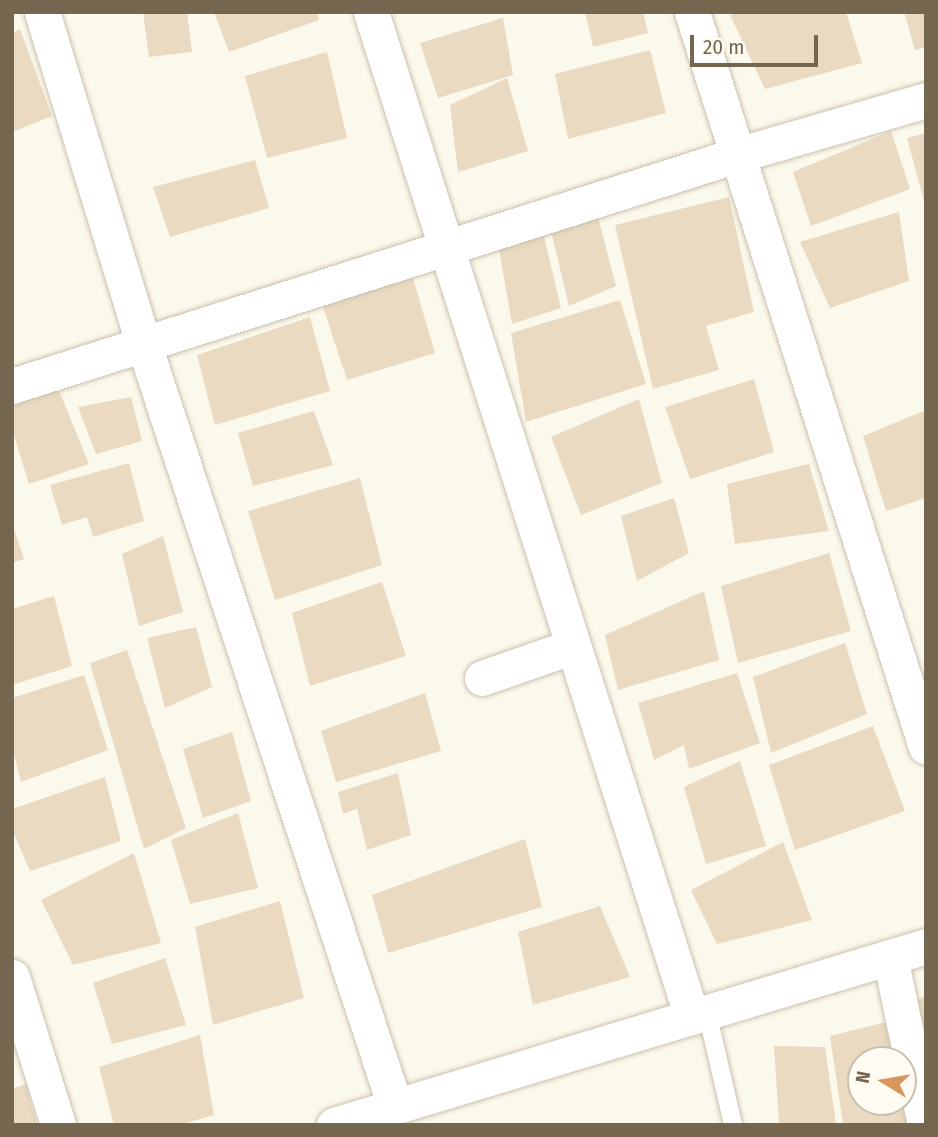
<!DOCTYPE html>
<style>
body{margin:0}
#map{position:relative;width:938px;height:1137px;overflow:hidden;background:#fbf9ec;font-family:"Fira Sans Condensed",sans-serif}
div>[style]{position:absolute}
.building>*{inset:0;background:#e9dac1}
.roads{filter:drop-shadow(0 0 2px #cbc1af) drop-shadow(0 0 2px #cbc1af)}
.service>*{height:18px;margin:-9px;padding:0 9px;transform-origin:9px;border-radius:9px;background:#fff}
.minor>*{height:35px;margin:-17.5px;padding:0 17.5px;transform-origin:17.5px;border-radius:17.5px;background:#fff}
span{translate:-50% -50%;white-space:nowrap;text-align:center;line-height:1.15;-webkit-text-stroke:5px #fefcf2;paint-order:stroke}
.frame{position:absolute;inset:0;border:14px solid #756650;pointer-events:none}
.north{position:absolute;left:847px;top:1046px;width:70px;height:70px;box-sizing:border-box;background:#fefcf2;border:2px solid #c7c0b1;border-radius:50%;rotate:281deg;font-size:19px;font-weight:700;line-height:28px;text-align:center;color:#756650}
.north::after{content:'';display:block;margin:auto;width:24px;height:32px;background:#d8965e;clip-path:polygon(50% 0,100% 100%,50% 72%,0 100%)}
.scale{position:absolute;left:690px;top:35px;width:128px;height:32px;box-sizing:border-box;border:4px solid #756650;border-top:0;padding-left:9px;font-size:21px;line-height:24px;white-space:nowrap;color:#756650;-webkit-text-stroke:5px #fefcf2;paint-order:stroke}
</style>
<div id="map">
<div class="building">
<div style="clip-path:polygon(143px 12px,187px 12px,192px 52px,149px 57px)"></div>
<div style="clip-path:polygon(214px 12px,317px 12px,319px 20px,229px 52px)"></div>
<div style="clip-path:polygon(585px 12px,643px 12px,648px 33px,593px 47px)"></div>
<div style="clip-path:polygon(741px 12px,846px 12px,862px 63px,765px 89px,730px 15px)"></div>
<div style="clip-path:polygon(904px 12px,926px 12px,926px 47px,915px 50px)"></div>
<div style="clip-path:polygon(503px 18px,513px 75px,438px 98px,420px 43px)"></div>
<div style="clip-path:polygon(20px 29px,52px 116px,12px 132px,12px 33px)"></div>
<div style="clip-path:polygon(650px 50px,666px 113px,568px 139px,555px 74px)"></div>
<div style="clip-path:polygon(327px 52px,347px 138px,267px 158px,245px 76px)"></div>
<div style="clip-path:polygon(507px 78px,528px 151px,458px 172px,450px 105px)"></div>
<div style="clip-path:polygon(891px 131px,910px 189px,811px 226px,793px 172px)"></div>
<div style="clip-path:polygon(926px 133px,926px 205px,925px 205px,907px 138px)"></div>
<div style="clip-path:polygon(255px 160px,269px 208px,170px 237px,153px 187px)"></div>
<div style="clip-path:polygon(729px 197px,754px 312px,706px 326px,719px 370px,653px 389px,615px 225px)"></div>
<div style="clip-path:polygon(899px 212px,909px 281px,830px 308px,800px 242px)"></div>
<div style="clip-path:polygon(598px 217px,616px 286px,569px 306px,551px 231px)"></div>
<div style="clip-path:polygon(543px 232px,561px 308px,512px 324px,499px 249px)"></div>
<div style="clip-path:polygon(413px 278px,435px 353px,347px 380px,322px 304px)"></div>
<div style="clip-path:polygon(620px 300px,646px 384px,526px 422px,511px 333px)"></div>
<div style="clip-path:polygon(310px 317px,330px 391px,215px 425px,197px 355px)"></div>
<div style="clip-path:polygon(754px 379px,774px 452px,690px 479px,665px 407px)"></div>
<div style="clip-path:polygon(58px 388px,89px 464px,29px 484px,12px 429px,12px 401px)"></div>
<div style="clip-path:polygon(131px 397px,142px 441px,96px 454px,78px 407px)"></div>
<div style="clip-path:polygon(639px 399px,662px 483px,581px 515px,551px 437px)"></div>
<div style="clip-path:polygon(926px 410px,926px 498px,886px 511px,863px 436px)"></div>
<div style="clip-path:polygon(314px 411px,333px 465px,253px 486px,238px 433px)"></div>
<div style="clip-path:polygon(129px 463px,144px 521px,93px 537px,87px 517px,62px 525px,50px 485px)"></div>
<div style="clip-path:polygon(809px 464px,829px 531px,735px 544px,727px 484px)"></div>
<div style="clip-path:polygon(360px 478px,382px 565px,275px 600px,248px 511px)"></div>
<div style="clip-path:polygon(674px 498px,689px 553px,637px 581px,621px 516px)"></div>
<div style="clip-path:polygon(12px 523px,24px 559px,12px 563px)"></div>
<div style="clip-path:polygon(163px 536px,183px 612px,139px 626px,122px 554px)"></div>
<div style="clip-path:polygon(829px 553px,851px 631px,738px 663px,721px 586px)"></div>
<div style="clip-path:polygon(382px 582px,406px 656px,310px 686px,292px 613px)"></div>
<div style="clip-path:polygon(704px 591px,719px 660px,618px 690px,605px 635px)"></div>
<div style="clip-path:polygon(54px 596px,72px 666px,12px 685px,12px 609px)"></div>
<div style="clip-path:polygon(196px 627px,212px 687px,165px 708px,147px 638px)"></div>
<div style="clip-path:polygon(845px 643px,867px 714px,771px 753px,753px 677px)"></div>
<div style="clip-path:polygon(127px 650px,186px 828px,144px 849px,90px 663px)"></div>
<div style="clip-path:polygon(737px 673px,760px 743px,689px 769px,684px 745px,654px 760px,638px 703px)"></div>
<div style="clip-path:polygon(84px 675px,108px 750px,21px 782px,12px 747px,12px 698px)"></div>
<div style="clip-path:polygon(425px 693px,441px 751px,336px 782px,321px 731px)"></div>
<div style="clip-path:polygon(873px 726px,905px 811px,795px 850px,769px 765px)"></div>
<div style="clip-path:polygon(232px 732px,251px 801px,203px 818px,183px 749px)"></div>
<div style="clip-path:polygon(740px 761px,766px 846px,706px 864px,684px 787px)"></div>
<div style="clip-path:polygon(398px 773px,411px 835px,367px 850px,357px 809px,343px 814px,338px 792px)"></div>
<div style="clip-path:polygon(105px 777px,121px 841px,30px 871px,12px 829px,12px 809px)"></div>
<div style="clip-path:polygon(238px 813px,258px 888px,190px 904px,171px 840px)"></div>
<div style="clip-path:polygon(525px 839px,542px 907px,388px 953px,372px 895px)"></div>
<div style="clip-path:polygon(783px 842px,812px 920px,717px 944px,691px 890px)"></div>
<div style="clip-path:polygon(134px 853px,161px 943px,73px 965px,41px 900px)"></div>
<div style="clip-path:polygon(280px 901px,304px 998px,213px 1025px,195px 927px)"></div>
<div style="clip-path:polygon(600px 906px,630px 977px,533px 1005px,518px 932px)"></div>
<div style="clip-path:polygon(165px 958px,186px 1025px,112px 1044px,93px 983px)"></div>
<div style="clip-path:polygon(926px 997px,926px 1062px,914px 1000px)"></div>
<div style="clip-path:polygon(890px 1021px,898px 1060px,861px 1060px,861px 1102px,903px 1102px,912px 1125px,843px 1125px,830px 1036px)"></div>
<div style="clip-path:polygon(200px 1035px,214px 1115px,179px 1125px,114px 1125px,99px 1067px)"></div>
<div style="clip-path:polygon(774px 1046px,825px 1047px,836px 1125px,779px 1125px)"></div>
<div style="clip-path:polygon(26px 1084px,37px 1125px,12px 1125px,12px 1089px)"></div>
</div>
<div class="roads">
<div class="service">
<div style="left:707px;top:1012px;width:116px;rotate:77deg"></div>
</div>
<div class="minor">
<div style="left:42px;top:12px;width:348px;rotate:73deg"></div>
<div style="left:144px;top:345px;width:801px;rotate:71.75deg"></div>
<div style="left:371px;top:12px;width:1055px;rotate:72.29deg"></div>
<div style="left:692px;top:12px;width:771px;rotate:72.34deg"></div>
<div style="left:12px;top:386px;width:761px;rotate:-17.67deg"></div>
<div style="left:737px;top:155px;width:197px;rotate:-16.2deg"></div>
<div style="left:482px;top:678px;width:94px;rotate:-19.2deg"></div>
<div style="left:890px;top:957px;width:172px;rotate:78.2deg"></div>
<div style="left:12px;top:977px;width:155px;rotate:72.7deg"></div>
<div style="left:334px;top:1125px;width:618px;rotate:-16.82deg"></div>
</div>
</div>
<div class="frame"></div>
<div class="north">N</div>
<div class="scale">20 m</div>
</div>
